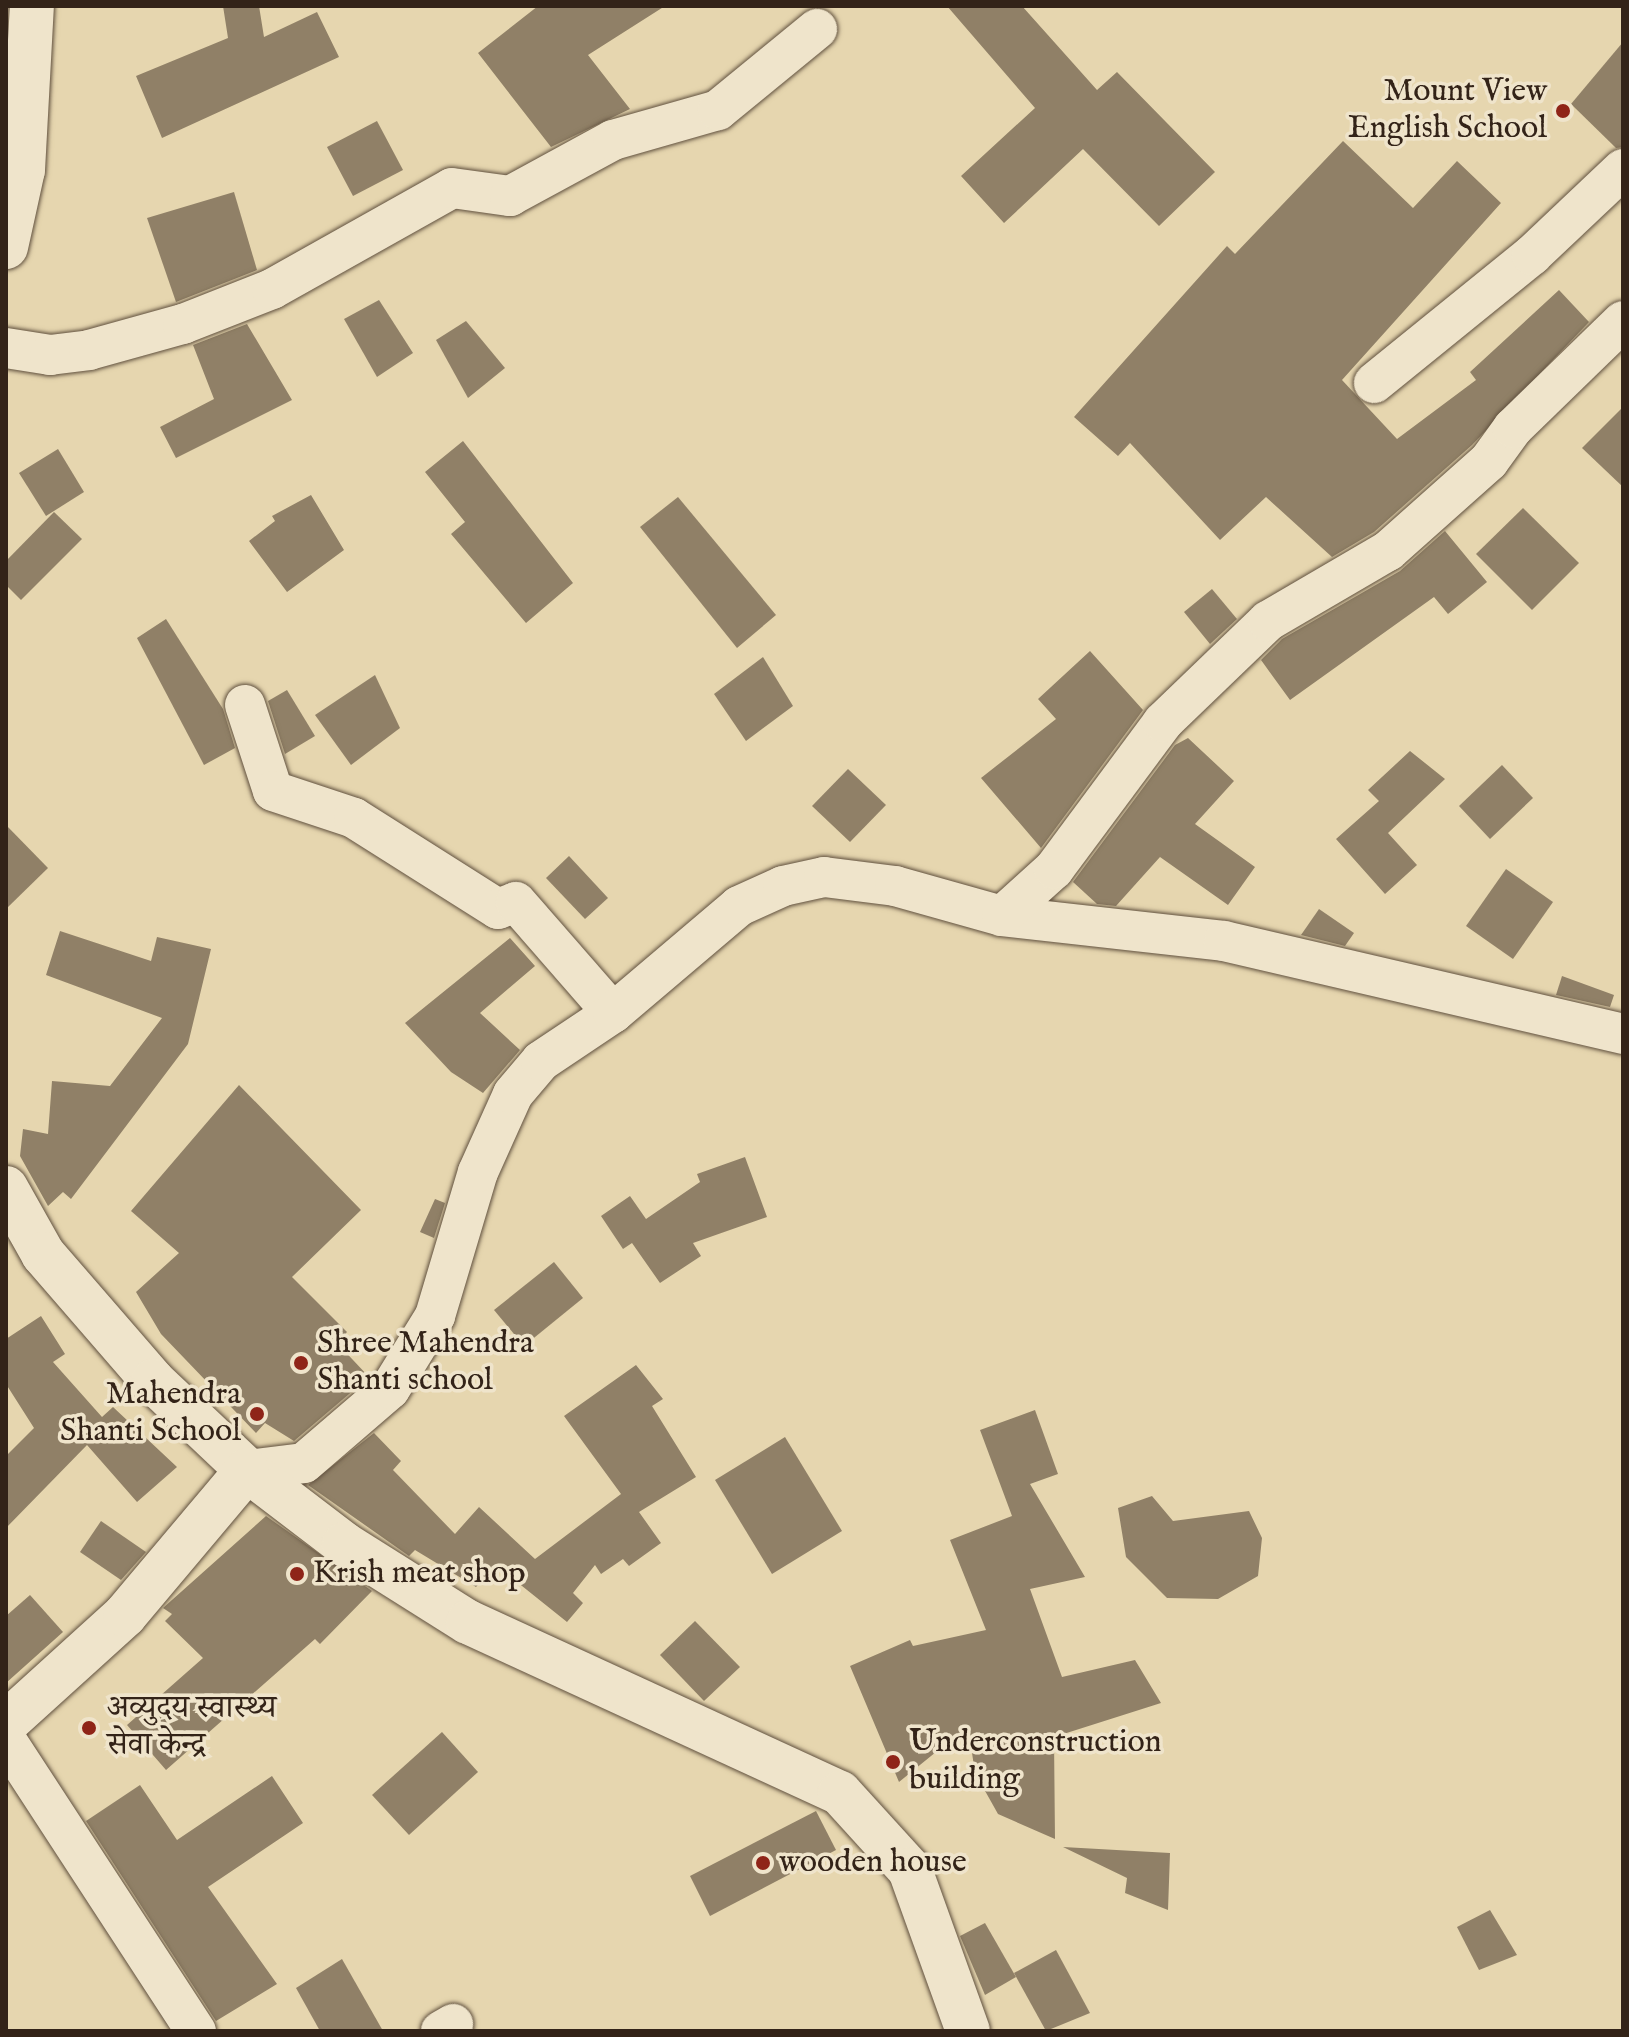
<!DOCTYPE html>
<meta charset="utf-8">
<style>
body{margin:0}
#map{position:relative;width:1629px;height:2037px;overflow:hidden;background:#e6d6af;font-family:"IM FELL English","Noto Serif Devanagari",serif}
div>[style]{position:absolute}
.building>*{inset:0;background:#908067}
.roads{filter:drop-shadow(0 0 2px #60503e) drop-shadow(0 0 2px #60503e)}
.street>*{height:40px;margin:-20px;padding:0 20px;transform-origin:20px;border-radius:20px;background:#efe4cb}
.secondary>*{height:44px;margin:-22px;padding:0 22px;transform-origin:22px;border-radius:22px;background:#efe4cb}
.dots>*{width:22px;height:22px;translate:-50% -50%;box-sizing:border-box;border:4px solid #efe4cb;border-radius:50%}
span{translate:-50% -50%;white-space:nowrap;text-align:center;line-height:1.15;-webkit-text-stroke:7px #efe4cb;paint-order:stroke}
.poi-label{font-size:32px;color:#332318}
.right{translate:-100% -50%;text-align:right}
.left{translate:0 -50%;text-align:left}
.frame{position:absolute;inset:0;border:8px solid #332318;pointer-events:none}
</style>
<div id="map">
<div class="building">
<div style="clip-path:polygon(223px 6px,259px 6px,264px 37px,317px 12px,339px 57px,162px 138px,136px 76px,228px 38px)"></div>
<div style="clip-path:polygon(538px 6px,665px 6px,588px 55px,630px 109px,551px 147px,478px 53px)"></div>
<div style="clip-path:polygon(947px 6px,1022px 6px,1097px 90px,1117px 72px,1215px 172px,1159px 226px,1083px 149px,1004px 223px,961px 176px,1035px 108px)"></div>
<div style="clip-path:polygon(1623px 42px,1623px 147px,1616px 148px,1571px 104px)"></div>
<div style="clip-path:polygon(377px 121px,403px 170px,353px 196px,327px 147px)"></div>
<div style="clip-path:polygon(1343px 141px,1413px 208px,1457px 161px,1501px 203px,1342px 380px,1397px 439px,1476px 380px,1470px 372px,1559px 290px,1589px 322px,1472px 445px,1374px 532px,1332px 557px,1266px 497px,1220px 540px,1130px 443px,1118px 456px,1074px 417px,1227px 246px,1235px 254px)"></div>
<div style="clip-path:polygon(234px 192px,257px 270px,176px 302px,147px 218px)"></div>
<div style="clip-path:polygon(379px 300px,413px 353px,377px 377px,344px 319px)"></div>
<div style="clip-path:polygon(466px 321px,505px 368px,468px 398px,436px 340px)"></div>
<div style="clip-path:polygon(247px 324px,292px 400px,176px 458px,160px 427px,214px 399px,193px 345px)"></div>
<div style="clip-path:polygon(1623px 407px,1623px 487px,1582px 448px)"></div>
<div style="clip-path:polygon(463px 441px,573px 583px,526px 623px,451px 534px,465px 522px,425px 472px)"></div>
<div style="clip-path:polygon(58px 449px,84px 492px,46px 516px,19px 473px)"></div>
<div style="clip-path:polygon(311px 495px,344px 550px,287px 592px,249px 541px,275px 521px,272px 516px)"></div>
<div style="clip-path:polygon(678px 497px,776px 615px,737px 648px,640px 527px)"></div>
<div style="clip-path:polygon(1523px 508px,1579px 563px,1532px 610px,1476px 554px)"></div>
<div style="clip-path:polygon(54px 512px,82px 539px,21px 600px,6px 585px,6px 561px)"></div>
<div style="clip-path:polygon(1445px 531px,1487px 582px,1448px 614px,1434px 597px,1290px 700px,1261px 660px,1282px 639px,1400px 571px)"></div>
<div style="clip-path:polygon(1212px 589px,1237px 619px,1210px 644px,1184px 612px)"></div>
<div style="clip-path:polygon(166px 619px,223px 709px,235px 748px,204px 765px,137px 638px)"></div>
<div style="clip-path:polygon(1090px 651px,1143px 710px,1041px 848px,981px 778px,1056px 719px,1038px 699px)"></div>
<div style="clip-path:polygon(763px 657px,793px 706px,746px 741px,714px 694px)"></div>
<div style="clip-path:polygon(375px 675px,400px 728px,351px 765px,315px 715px)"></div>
<div style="clip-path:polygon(287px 690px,315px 736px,285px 754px,268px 701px)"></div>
<div style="clip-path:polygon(1188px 738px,1234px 781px,1195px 824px,1255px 867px,1228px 905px,1160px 857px,1116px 906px,1097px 904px,1073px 882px,1175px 745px)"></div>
<div style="clip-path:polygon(1410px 751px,1445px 779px,1388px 833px,1417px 865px,1385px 894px,1336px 839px,1379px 801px,1368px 790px)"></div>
<div style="clip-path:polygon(1502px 765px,1533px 798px,1490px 839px,1459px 806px)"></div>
<div style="clip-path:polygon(848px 769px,886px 805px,850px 842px,812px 806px)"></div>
<div style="clip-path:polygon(6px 825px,48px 868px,6px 909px)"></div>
<div style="clip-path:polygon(569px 856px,608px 898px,585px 919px,546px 878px)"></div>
<div style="clip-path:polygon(1506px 869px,1553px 902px,1513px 959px,1466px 926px)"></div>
<div style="clip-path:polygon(1319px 909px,1354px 933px,1345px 946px,1301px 935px)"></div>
<div style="clip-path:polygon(60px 931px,151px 961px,157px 937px,211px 949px,188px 1044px,71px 1199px,63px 1192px,48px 1206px,20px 1156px,23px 1129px,48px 1134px,52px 1081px,110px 1086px,162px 1018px,46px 975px)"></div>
<div style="clip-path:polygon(510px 938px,535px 966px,480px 1013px,520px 1050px,483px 1093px,451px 1072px,405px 1023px)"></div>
<div style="clip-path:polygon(1562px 976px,1614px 995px,1610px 1007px,1556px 995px)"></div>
<div style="clip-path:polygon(239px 1085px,361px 1210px,292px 1277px,347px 1332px,337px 1343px,369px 1377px,294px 1441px,265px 1423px,256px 1433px,161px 1334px,136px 1292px,179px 1253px,131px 1211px)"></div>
<div style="clip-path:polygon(745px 1157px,767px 1217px,693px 1243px,701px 1256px,660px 1283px,632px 1243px,623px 1249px,601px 1216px,630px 1196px,646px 1219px,700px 1182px,697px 1174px)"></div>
<div style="clip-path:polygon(435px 1199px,445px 1203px,434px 1238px,420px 1232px)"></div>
<div style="clip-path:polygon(554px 1262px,583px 1298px,524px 1346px,494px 1310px)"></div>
<div style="clip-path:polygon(41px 1316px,65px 1354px,53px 1362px,102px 1417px,113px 1407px,177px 1467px,137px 1502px,87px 1445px,6px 1528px,6px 1456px,34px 1428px,6px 1384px,6px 1339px)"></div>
<div style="clip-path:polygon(636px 1365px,663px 1399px,652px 1406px,696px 1477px,639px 1512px,661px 1543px,629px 1566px,623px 1559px,601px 1574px,595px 1565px,573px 1593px,583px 1603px,567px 1622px,496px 1565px,476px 1587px,415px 1550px,409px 1556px,308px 1485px,374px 1433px,401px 1461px,393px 1470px,455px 1534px,479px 1507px,535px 1559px,621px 1494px,564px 1416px)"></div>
<div style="clip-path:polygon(1035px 1410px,1058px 1474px,1030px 1484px,1085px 1577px,1030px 1589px,1062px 1677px,1135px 1660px,1161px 1703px,1054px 1737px,1055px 1839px,998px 1814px,975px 1773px,968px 1726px,899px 1782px,850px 1666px,910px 1640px,913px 1646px,986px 1630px,950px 1540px,1012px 1516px,980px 1430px)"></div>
<div style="clip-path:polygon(785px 1437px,842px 1531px,772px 1574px,715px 1480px)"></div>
<div style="clip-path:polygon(1152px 1496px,1173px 1521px,1249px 1511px,1262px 1538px,1258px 1576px,1218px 1599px,1167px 1598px,1126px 1557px,1118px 1508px)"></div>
<div style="clip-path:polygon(266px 1516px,372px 1591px,320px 1644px,315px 1639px,166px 1770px,127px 1725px,203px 1658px,165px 1621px,172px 1614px,163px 1608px)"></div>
<div style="clip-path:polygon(101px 1521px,146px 1552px,121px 1580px,80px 1552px)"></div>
<div style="clip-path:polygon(30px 1595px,63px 1632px,6px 1683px,6px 1616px)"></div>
<div style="clip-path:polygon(695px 1621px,740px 1667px,704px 1701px,660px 1655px)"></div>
<div style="clip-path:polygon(442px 1732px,478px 1772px,409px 1835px,372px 1795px)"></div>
<div style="clip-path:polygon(272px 1776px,303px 1823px,208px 1887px,277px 1984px,216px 2021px,86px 1821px,140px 1785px,177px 1840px)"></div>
<div style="clip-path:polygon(816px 1811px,836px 1850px,710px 1916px,690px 1876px)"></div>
<div style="clip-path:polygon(1063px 1847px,1170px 1853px,1168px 1910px,1125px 1893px,1127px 1878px)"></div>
<div style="clip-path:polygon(1490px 1910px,1517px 1955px,1479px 1970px,1457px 1927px)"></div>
<div style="clip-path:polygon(985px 1923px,1016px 1977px,985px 1995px,960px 1936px)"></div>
<div style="clip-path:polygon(1056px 1950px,1090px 2013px,1046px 2031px,1014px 1973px)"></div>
<div style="clip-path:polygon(342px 1959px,383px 2031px,320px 2031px,296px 1988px)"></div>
</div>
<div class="roads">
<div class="street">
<div style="left:6px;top:348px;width:45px;rotate:9deg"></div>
<div style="left:50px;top:355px;width:39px;rotate:-7deg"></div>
<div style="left:89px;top:350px;width:98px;rotate:-15.5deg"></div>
<div style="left:183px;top:324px;width:96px;rotate:-21.5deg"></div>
<div style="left:272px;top:289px;width:206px;rotate:-29.3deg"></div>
<div style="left:452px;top:188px;width:59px;rotate:7.9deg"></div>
<div style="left:510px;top:196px;width:117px;rotate:-28.5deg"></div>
<div style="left:613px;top:140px;width:109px;rotate:-15.9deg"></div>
<div style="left:718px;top:110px;width:128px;rotate:-39.3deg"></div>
<div style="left:1374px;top:383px;width:203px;rotate:-39deg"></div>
<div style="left:1532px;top:255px;width:125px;rotate:-43.4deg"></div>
<div style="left:245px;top:705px;width:90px;rotate:72deg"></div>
<div style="left:273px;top:791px;width:85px;rotate:18.4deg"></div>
<div style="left:354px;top:818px;width:170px;rotate:32.3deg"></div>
<div style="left:498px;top:909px;width:19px;rotate:-21deg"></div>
<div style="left:516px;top:902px;width:147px;rotate:48.9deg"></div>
<div style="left:1002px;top:916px;width:223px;rotate:6.4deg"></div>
<div style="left:1224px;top:941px;width:410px;rotate:13.1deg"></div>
<div style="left:247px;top:1470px;width:57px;rotate:-7deg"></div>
<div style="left:304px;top:1463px;width:113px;rotate:-40.7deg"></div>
<div style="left:390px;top:1389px;width:86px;rotate:-58.3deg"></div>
<div style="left:435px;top:1316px;width:150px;rotate:-73.4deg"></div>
<div style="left:478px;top:1172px;width:85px;rotate:-65.8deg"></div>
<div style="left:513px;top:1094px;width:43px;rotate:-49.7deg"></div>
<div style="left:541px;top:1061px;width:87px;rotate:-33.7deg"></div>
<div style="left:613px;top:1013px;width:165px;rotate:-40.3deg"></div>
<div style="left:739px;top:906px;width:48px;rotate:-24.4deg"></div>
<div style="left:783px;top:886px;width:42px;rotate:-12.4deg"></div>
<div style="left:824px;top:877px;width:72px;rotate:7.2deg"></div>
<div style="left:895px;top:886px;width:111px;rotate:15.7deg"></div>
<div style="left:1002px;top:916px;width:70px;rotate:-42.1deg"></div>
<div style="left:1054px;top:869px;width:183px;rotate:-53.4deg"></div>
<div style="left:1163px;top:722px;width:146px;rotate:-43.9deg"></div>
<div style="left:1268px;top:621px;width:139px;rotate:-30.3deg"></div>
<div style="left:1388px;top:551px;width:135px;rotate:-41.7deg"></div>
<div style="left:1489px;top:461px;width:41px;rotate:-54deg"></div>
<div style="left:1513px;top:428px;width:153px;rotate:-44.2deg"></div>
<div style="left:6px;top:1740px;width:348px;rotate:56.9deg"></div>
<div style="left:441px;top:2031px;width:14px;rotate:-30deg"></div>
</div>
<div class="secondary">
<div style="left:6px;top:247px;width:79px;rotate:-77.6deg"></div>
<div style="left:23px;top:170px;width:164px;rotate:-86.9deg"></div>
<div style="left:6px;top:1188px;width:76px;rotate:60.7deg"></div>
<div style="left:43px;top:1254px;width:168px;rotate:49.1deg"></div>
<div style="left:153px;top:1381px;width:129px;rotate:43.4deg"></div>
<div style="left:247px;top:1470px;width:122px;rotate:37.3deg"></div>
<div style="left:344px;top:1544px;width:146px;rotate:32.2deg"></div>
<div style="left:468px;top:1622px;width:409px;rotate:24.7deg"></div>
<div style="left:840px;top:1793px;width:104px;rotate:47.7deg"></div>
<div style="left:910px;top:1870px;width:171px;rotate:70.2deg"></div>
<div style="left:6px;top:1723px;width:161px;rotate:-42.2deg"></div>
<div style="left:125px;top:1615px;width:189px;rotate:-49.9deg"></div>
</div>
</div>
<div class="dots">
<div style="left:1563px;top:111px;background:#8f2418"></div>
<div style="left:301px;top:1363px;background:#8f2418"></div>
<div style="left:257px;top:1414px;background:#8f2418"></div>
<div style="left:297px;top:1574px;background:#8f2418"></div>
<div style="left:89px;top:1728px;background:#8f2418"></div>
<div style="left:893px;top:1762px;background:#8f2418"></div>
<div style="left:763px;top:1863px;background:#8f2418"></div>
</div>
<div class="poi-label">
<span class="right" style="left:1547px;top:111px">Mount View<br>English School</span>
<span class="left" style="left:317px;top:1363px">Shree Mahendra<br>Shanti school</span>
<span class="right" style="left:241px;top:1414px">Mahendra<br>Shanti School</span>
<span class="left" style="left:313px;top:1574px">Krish meat shop</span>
<span class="left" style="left:107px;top:1728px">अव्युदय स्वास्थ्य<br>सेवा केन्द्र</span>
<span class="left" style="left:909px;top:1762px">Underconstruction<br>building</span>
<span class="left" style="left:779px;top:1863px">wooden house</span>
</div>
<div class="frame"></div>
</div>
